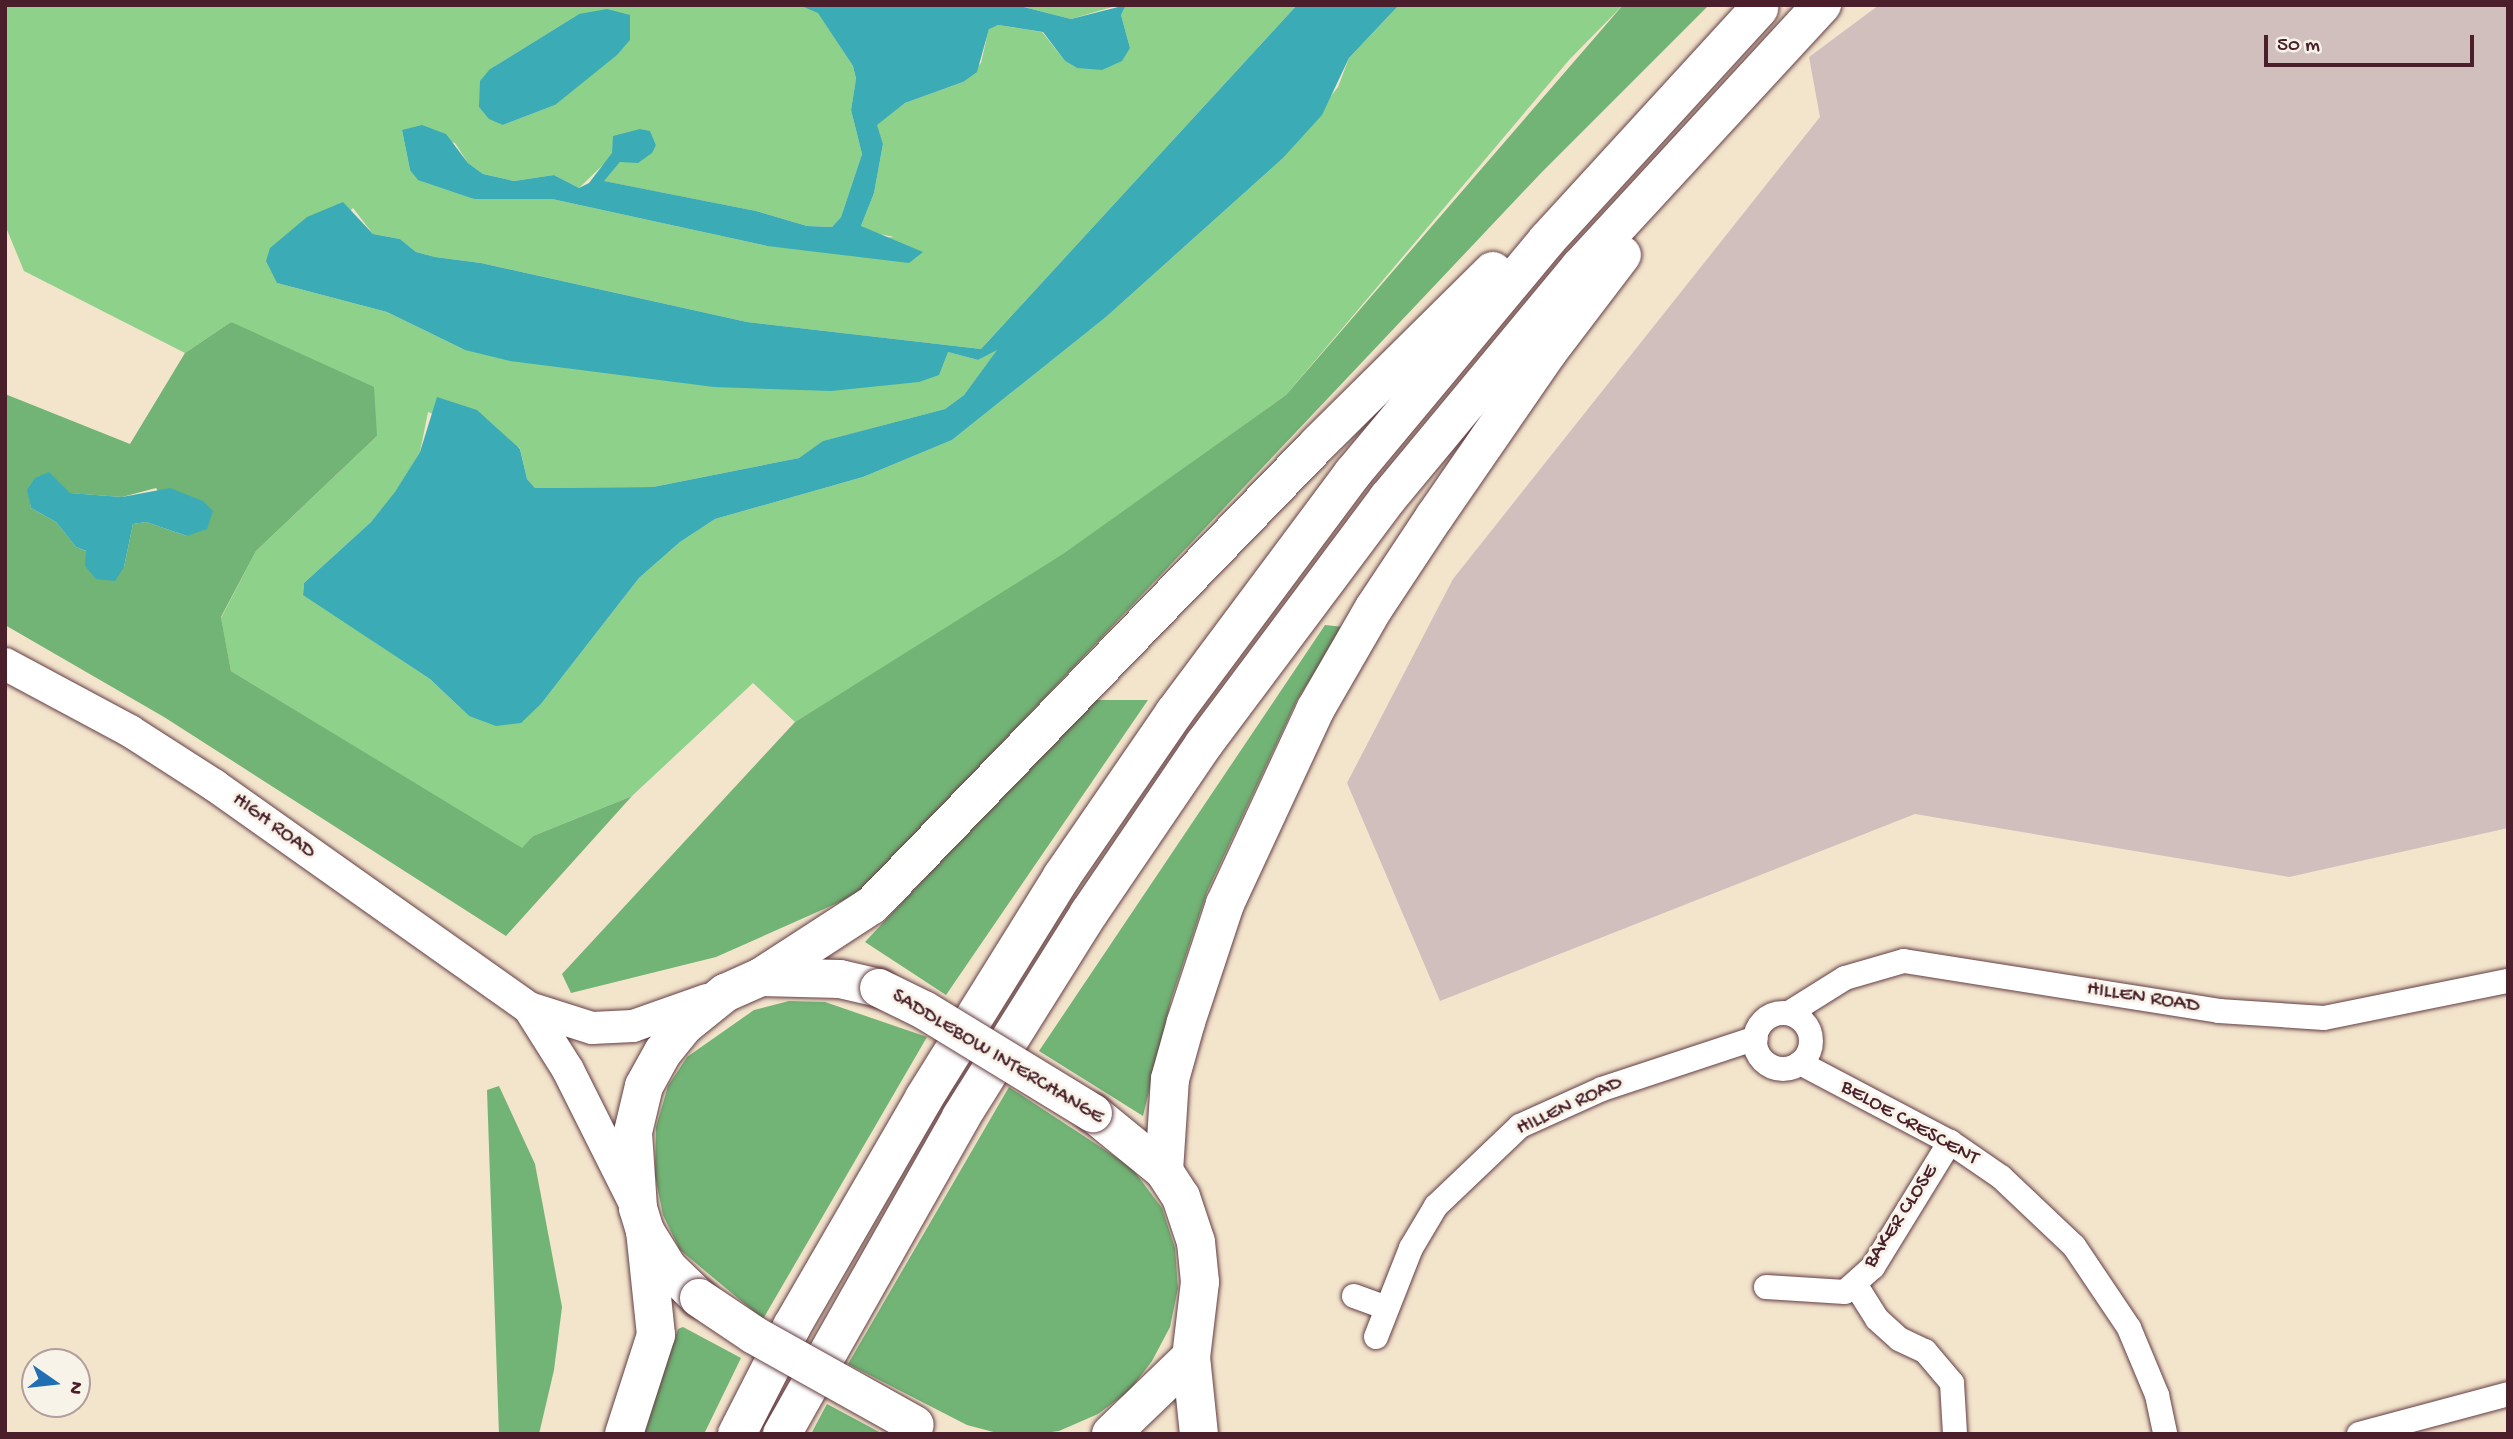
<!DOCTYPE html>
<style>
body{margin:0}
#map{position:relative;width:2513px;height:1439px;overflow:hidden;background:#f3e4cc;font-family:"Gochi Hand",sans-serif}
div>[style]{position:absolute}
.industrial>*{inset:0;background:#d1bfbe}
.green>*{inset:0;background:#8ed18a}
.forest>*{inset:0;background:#72b376}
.water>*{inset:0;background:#3bacb6}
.roads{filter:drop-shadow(0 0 2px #633d43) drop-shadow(0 0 2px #633d43)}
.minor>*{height:24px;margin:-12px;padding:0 12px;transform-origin:12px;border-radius:12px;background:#fff}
.minor>.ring{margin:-12px;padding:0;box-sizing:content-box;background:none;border:24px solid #fff;border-radius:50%}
.tertiary>*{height:32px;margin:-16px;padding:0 16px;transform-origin:16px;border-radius:16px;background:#fff}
.primary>*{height:38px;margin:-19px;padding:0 19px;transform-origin:19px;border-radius:19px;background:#fff}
.trunk>*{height:38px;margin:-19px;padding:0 19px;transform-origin:19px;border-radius:19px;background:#fff}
.bridges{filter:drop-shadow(0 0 2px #633d43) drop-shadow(0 0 2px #633d43)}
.primary-bridge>*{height:38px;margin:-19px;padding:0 19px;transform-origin:19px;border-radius:19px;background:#fff}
span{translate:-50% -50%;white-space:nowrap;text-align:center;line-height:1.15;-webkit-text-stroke:6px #f7f3e8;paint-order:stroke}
.street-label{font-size:21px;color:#4a1f2b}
.frame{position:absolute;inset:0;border:7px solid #4a1f2b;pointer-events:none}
.north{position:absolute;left:21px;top:1348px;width:70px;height:70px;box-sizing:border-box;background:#f7f3e8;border:2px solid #b29e9c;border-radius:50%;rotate:104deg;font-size:19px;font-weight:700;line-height:28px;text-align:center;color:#4a1f2b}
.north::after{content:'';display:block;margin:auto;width:24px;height:32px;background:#1f6fb2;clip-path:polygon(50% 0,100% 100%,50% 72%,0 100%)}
.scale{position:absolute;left:2264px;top:35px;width:210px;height:32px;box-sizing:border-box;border:4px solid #4a1f2b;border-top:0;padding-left:9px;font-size:21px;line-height:24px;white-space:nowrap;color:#4a1f2b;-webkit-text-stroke:5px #f7f3e8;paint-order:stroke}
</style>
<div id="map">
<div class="industrial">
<div style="clip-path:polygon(1879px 5px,2508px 5px,2508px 828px,2289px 877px,1915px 814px,1440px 1001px,1347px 783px,1453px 579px,1820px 117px,1809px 57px)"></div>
</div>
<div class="green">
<div style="clip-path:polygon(evenodd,5px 5px,799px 5px,818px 12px,853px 66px,856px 80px,851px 110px,862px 154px,841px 217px,832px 227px,807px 226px,756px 211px,603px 181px,620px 162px,638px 162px,656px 145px,650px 132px,640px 129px,579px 188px,554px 175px,514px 181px,483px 174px,468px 163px,455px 143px,402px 130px,410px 170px,474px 199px,552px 199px,767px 246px,894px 237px,869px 232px,861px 226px,874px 193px,883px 144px,876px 125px,905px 103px,963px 82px,981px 63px,989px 28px,998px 25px,1042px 32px,1065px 61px,1077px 68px,1130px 48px,1121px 15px,1126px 5px,1297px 5px,981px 349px,747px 322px,481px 263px,435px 257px,416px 252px,400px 239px,373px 234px,353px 208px,277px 283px,387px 312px,465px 350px,948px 352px,978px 360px,998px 349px,964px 395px,945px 409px,824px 441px,799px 458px,653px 487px,535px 488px,527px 479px,520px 448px,428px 412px,420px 452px,395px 493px,371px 522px,304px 583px,303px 594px,430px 679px,469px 716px,520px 723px,541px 704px,639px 578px,680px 542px,715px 519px,863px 477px,952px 440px,1106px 317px,1282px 159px,1338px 87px,1349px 58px,1399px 5px,1623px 5px,1569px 60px,1286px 395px,1053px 562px,795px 722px,753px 683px,632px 796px,533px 836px,522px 849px,231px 671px,221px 618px,256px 551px,377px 436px,231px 322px,185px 353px,24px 271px,5px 225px,5px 5px,579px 14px,555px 105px,503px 125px,490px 69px,579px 14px)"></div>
<div style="clip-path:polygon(1016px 5px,1119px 5px,1071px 19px)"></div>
</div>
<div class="forest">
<div style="clip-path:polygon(1623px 5px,1709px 5px,1541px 173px,860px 893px,716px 957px,571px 993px,562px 974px,795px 722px,1063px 554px,1286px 395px)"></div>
<div style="clip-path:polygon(evenodd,231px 322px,374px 387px,377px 436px,256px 551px,221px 617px,231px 671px,522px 848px,533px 836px,632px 796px,506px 936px,164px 717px,5px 625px,5px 394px,130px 444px,185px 353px,231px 322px,156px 488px,187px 536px,146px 522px,133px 524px,124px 567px,76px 547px,56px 522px,31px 508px,28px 490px,122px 497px,156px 488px)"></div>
<div style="clip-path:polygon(1325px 625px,1344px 627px,1297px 700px,1207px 892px,1171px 1000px,1143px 1116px,1039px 1051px)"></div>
<div style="clip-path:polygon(1092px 700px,1148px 700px,946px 995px,865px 942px)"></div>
<div style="clip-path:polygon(789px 1001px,825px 1002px,927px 1037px,763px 1319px,680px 1250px,663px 1215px,655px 1175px,656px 1127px,668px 1086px,687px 1057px,754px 1010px)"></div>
<div style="clip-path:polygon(499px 1086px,535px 1164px,562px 1307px,554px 1370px,539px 1434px,499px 1434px,487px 1090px)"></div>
<div style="clip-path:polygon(1009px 1087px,1131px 1167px,1162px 1208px,1175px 1248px,1178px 1288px,1170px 1327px,1152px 1361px,1129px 1391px,1098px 1414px,1059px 1431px,1037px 1434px,1001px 1434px,967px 1425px,848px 1364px)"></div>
<div style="clip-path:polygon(683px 1327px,741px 1358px,704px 1434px,643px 1434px,678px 1329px)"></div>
<div style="clip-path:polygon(827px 1404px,883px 1434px,811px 1434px)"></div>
</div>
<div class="water">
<div style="clip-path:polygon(799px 5px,1016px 5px,1071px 19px,1126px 5px,1121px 15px,1130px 48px,1122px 61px,1102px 70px,1077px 68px,1065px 61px,1043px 32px,998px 25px,989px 29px,977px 72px,963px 82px,905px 103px,877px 125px,883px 144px,874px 193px,861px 226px,923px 252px,909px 263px,767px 246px,552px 199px,474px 199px,418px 180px,410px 170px,402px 130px,422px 125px,446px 134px,468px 163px,483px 174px,514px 181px,554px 175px,579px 188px,589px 183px,612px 153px,613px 136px,640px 129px,650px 131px,656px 145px,652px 153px,638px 163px,620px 162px,604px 181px,756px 211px,807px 226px,832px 227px,841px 217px,862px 154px,851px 110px,856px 79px,853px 66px,818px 13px)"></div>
<div style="clip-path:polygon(1297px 5px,1399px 5px,1349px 58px,1322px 115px,1282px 159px,1106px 317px,952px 440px,863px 477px,715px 519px,680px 542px,639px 578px,541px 704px,521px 723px,496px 726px,469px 716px,430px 679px,303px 595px,304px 583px,371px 522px,395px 492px,420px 452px,437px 397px,477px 410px,520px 449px,527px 479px,535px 488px,653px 487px,799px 458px,823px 441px,945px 409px,964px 395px,997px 350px,978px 360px,948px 352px,939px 375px,919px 382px,831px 391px,714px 387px,510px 361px,465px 350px,387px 312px,277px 283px,266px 261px,270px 248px,307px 217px,343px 202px,373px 234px,400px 239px,416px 252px,435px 257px,481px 263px,747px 322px,981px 349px)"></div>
<div style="clip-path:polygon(607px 9px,630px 15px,630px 40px,617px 55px,555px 105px,503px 125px,489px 119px,479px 107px,480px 81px,490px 69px,579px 14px)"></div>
<div style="clip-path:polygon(49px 472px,70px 493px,122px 497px,170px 488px,203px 501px,213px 511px,207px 529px,187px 536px,146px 522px,133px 524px,124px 567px,115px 581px,96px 579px,85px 566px,86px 551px,76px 547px,56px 522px,31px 508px,27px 490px,35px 478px)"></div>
</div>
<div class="roads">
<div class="minor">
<div style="left:1789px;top:1013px;width:66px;rotate:-32deg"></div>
<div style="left:1845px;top:978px;width:61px;rotate:-16.1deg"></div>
<div style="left:1904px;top:961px;width:319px;rotate:9deg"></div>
<div style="left:2219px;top:1011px;width:105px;rotate:3.8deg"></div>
<div style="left:2324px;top:1018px;width:188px;rotate:-11.4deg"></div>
<div class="ring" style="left:1755px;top:1013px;width:32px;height:32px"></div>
<div style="left:1800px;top:1063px;width:170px;rotate:27.8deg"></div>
<div style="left:1950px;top:1142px;width:62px;rotate:34.5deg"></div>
<div style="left:2001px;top:1177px;width:100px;rotate:43.4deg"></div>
<div style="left:2074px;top:1246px;width:99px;rotate:56.1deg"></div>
<div style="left:2129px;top:1328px;width:73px;rotate:67.3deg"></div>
<div style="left:2157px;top:1395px;width:40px;rotate:78deg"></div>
<div style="left:1855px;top:1284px;width:41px;rotate:57.8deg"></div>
<div style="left:1877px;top:1319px;width:30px;rotate:42deg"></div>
<div style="left:1899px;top:1339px;width:29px;rotate:25deg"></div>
<div style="left:1925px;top:1351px;width:42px;rotate:49.8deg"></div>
<div style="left:1952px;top:1383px;width:51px;rotate:86.6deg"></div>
<div style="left:1766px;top:1287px;width:79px;rotate:3.6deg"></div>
<div style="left:1845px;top:1292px;width:38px;rotate:-42deg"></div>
<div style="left:1873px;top:1267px;width:147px;rotate:-58.4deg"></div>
<div style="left:1354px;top:1296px;width:35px;rotate:20deg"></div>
<div style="left:1376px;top:1337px;width:96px;rotate:-68.5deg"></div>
<div style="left:1411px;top:1248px;width:49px;rotate:-59.2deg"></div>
<div style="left:1436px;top:1206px;width:116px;rotate:-43.6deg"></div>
<div style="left:1520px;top:1126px;width:90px;rotate:-24.3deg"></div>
<div style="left:1602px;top:1089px;width:162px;rotate:-18.3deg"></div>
<div style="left:2359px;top:1434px;width:154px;rotate:-15deg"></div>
</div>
<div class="tertiary">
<div style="left:5px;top:664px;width:142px;rotate:28.2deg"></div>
<div style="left:130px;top:731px;width:100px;rotate:32.7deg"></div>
<div style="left:214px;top:785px;width:386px;rotate:35.3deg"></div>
<div style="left:529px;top:1008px;width:66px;rotate:17.6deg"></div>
<div style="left:592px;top:1028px;width:41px;rotate:-2.8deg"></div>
<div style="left:633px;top:1026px;width:78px;rotate:-19.4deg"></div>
<div style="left:529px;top:1008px;width:73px;rotate:57.8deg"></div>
<div style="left:568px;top:1070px;width:150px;rotate:63.4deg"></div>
</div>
<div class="primary">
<div style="left:1093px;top:1113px;width:92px;rotate:39.2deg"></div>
<div style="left:1164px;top:1171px;width:31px;rotate:57deg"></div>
<div style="left:1181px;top:1197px;width:47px;rotate:71.6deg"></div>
<div style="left:1196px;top:1242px;width:40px;rotate:84.3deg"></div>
<div style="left:1200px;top:1282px;width:76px;rotate:96.8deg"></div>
<div style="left:1191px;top:1357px;width:111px;rotate:136.1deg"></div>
<div style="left:699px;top:1298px;width:43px;rotate:-135.9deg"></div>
<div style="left:668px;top:1268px;width:44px;rotate:-121.9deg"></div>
<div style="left:645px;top:1231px;width:24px;rotate:-107deg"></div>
<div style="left:638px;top:1208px;width:76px;rotate:-93.8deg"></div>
<div style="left:633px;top:1132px;width:47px;rotate:-76.6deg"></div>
<div style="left:644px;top:1086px;width:39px;rotate:-61deg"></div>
<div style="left:663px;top:1052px;width:33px;rotate:-51deg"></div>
<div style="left:684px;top:1026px;width:53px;rotate:-38.8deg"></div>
<div style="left:725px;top:993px;width:39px;rotate:-24deg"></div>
<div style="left:761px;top:977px;width:79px;rotate:1.5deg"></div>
<div style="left:840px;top:979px;width:40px;rotate:13deg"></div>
<div style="left:1191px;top:1357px;width:77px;rotate:84.1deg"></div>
</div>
<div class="trunk">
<div style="left:761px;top:977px;width:132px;rotate:-33deg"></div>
<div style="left:872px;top:905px;width:641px;rotate:-45.95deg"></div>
<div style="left:1318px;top:444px;width:246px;rotate:-44.7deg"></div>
<div style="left:1164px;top:1171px;width:92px;rotate:-86.3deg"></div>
<div style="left:1170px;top:1079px;width:59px;rotate:-74.3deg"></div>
<div style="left:1186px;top:1022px;width:124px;rotate:-71.7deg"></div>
<div style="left:1225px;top:904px;width:214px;rotate:-65.1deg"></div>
<div style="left:1315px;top:710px;width:118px;rotate:-60deg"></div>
<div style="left:1374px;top:608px;width:110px;rotate:-56.5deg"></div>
<div style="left:1435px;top:516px;width:199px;rotate:-55.4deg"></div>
<div style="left:1548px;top:352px;width:122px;rotate:-52.7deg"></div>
<div style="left:624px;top:1434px;width:104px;rotate:-72.1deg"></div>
<div style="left:656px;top:1335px;width:105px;rotate:-96deg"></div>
<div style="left:737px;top:1434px;width:121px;rotate:-63deg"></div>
<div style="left:792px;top:1326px;width:263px;rotate:-59.9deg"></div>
<div style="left:924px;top:1098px;width:261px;rotate:-58.1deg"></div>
<div style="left:1062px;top:876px;width:198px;rotate:-55.5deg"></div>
<div style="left:1174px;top:713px;width:299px;rotate:-53.3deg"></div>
<div style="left:1353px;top:473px;width:303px;rotate:-50.2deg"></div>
<div style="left:1547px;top:240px;width:314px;rotate:-47.5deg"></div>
<div style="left:782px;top:1434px;width:364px;rotate:-60.5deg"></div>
<div style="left:961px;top:1117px;width:241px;rotate:-57.9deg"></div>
<div style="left:1089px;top:913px;width:204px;rotate:-55.8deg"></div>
<div style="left:1204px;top:744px;width:307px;rotate:-53.2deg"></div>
<div style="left:1388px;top:498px;width:300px;rotate:-50.3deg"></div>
<div style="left:1580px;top:267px;width:357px;rotate:-47.3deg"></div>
</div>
</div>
<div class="bridges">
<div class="primary-bridge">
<div style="left:879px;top:988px;width:50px;rotate:26.1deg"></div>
<div style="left:924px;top:1010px;width:198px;rotate:31.4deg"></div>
<div style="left:699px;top:1298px;width:66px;rotate:33.9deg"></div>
<div style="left:754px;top:1335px;width:184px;rotate:29.2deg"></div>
</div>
</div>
<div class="street-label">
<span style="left:273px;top:827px;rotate:36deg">HIGH ROAD</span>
<span style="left:2143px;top:999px;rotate:9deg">HILLEN ROAD</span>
<span style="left:997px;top:1058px;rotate:31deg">SADDLEBOW INTERCHANGE</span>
<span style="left:1570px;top:1107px;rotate:-25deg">HILLEN ROAD</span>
<span style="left:1909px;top:1124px;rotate:29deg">BELOE CRESCENT</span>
<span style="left:1902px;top:1217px;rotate:-57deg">BAKER CLOSE</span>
</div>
<div class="frame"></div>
<div class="north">N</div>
<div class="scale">50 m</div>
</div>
